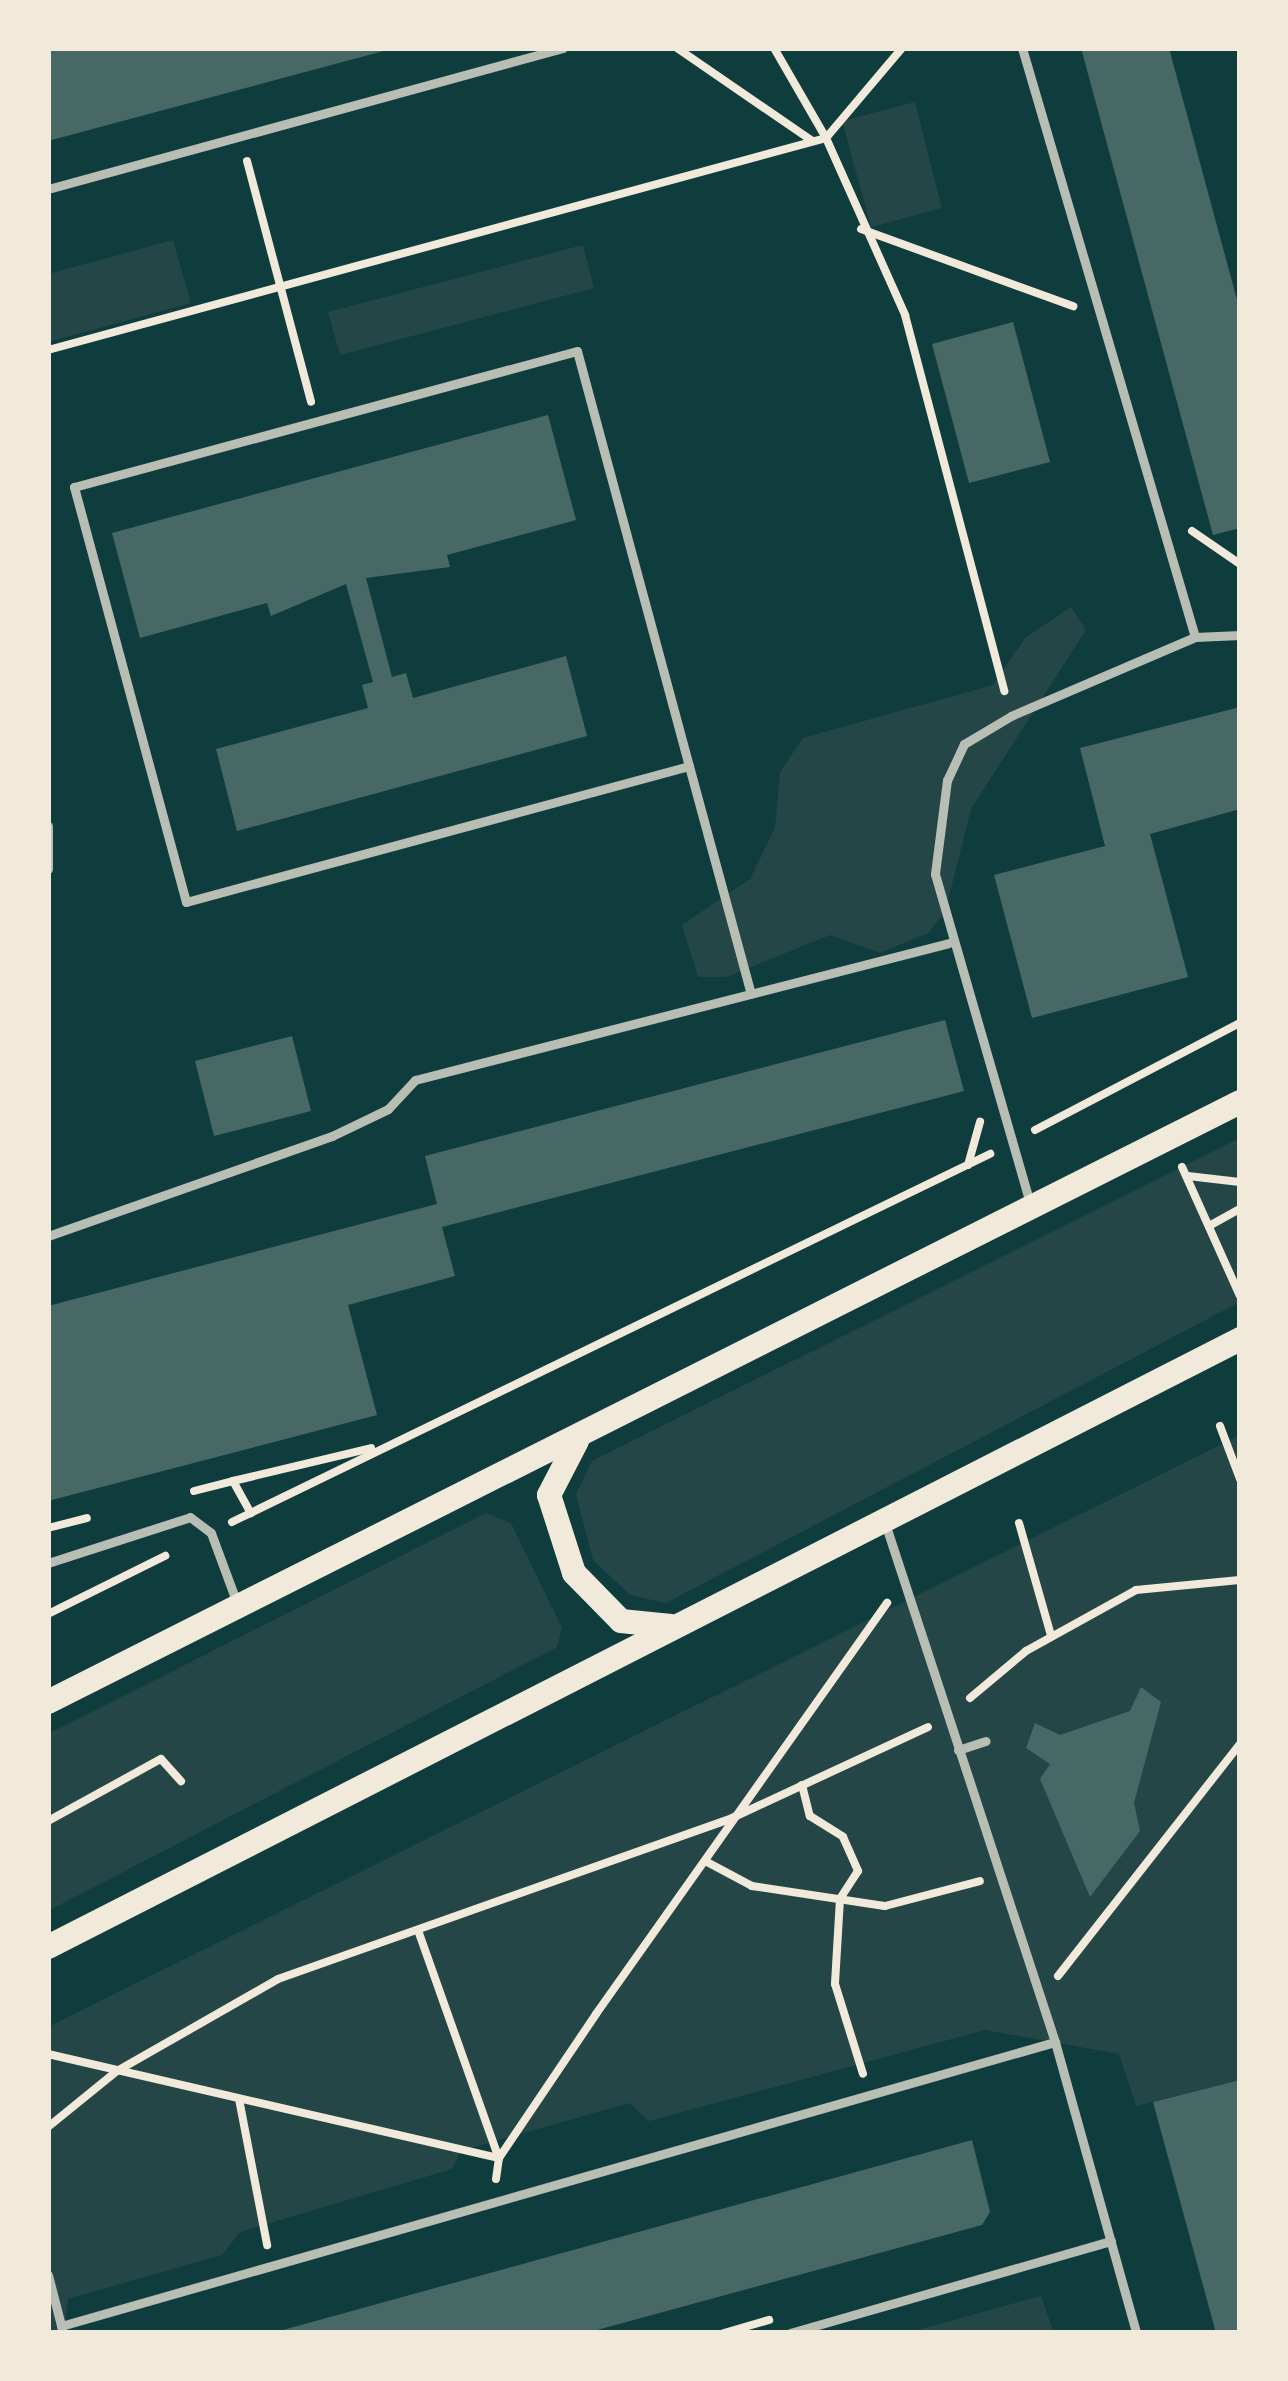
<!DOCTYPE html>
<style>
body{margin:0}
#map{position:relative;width:1288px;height:2381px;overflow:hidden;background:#0f3d3e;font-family:Georgia,serif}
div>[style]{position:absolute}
.green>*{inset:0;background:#244646}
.building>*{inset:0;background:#486865}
.path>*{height:8px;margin:-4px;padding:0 4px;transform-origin:4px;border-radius:4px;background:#f1e9da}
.service>*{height:9px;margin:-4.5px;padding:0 4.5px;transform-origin:4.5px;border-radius:4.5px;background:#b8beb3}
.secondary>*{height:24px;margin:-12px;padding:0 12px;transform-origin:12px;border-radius:12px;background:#f1e9da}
span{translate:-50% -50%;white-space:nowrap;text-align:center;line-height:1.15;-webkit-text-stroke:10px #f1e9da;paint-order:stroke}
.frame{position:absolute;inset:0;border:51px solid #f1e9da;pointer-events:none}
</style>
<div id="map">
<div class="green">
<div style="clip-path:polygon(915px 102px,942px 208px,871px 227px,842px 121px)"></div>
<div style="clip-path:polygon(173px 240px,191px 303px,48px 342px,48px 274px)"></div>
<div style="clip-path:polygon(583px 245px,594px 288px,340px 355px,328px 312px)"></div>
<div style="clip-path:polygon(1071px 607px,1086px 630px,971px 809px,945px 912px,928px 933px,880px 953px,830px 935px,726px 977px,698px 977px,682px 925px,750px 879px,775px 828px,780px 772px,803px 738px,993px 685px,1025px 638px)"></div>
<div style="clip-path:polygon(1240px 1138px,1240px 1302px,666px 1603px,630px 1595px,593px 1560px,576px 1494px,592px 1461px)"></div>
<div style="clip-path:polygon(1240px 1435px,1240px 2080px,1136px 2106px,1119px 2054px,985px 2030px,649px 2121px,629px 2103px,461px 2151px,452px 2169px,240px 2232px,222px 2255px,68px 2299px,64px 2333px,48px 2333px,48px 2027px)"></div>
<div style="clip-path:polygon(486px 1513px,511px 1523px,562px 1628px,557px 1647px,48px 1911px,48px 1734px)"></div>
<div style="clip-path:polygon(1041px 2296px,1054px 2333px,906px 2333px)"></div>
</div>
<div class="building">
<div style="clip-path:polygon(48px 48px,391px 48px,391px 49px,48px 141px)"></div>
<div style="clip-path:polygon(1081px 48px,1169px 48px,1240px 311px,1240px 528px,1213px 535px)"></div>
<div style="clip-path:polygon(1013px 322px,1050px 462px,969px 483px,932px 344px)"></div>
<div style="clip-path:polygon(548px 415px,576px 520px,447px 555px,450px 567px,366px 578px,392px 677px,406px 673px,413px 698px,566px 656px,587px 736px,237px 831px,216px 749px,368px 708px,362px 685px,373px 682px,346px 584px,271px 616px,267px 603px,140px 638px,112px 533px)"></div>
<div style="clip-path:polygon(1240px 707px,1240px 809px,1150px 834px,1188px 977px,1032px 1018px,994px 875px,1105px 846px,1080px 748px)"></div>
<div style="clip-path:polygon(945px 1020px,964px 1091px,442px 1227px,455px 1276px,348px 1305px,377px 1415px,48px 1501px,48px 1306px,437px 1204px,425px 1156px)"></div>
<div style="clip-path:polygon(292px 1036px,311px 1111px,214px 1136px,195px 1061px)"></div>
<div style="clip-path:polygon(1141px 1687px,1161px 1702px,1134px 1803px,1140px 1831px,1090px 1897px,1040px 1779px,1050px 1764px,1026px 1748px,1035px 1723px,1060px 1735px,1130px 1711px)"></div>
<div style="clip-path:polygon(1240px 2080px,1240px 2333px,1216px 2333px,1153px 2102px)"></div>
<div style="clip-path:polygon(972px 2140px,990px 2212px,982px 2225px,586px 2333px,272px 2333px)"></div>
</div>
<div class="path">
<div style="left:677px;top:48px;width:163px;rotate:34.5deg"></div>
<div style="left:774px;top:48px;width:104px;rotate:60deg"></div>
<div style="left:826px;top:138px;width:118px;rotate:-49.8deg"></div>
<div style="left:247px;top:161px;width:249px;rotate:75.1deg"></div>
<div style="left:861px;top:229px;width:226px;rotate:20deg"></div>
<div style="left:48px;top:350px;width:806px;rotate:-15.24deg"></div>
<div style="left:826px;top:138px;width:194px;rotate:65.9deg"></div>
<div style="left:905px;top:315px;width:389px;rotate:75.2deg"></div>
<div style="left:1192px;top:531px;width:58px;rotate:34.5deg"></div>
<div style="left:1035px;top:1130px;width:231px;rotate:-27.6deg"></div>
<div style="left:968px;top:1165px;width:45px;rotate:-74.4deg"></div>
<div style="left:1182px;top:1167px;width:141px;rotate:65.8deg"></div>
<div style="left:1188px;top:1176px;width:52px;rotate:6.6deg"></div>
<div style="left:1209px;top:1226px;width:35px;rotate:-29deg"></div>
<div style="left:1220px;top:1426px;width:57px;rotate:69.3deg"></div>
<div style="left:233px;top:1481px;width:142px;rotate:-13.4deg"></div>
<div style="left:194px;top:1491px;width:40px;rotate:-14.4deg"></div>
<div style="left:233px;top:1481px;width:37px;rotate:61deg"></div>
<div style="left:232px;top:1522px;width:843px;rotate:-25.9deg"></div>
<div style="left:1019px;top:1523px;width:116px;rotate:74.1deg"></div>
<div style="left:48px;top:1528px;width:40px;rotate:-14.4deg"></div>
<div style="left:48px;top:1614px;width:131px;rotate:-26.4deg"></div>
<div style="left:970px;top:1698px;width:73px;rotate:-40deg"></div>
<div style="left:1026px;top:1651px;width:126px;rotate:-29deg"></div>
<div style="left:1136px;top:1590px;width:104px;rotate:-5.5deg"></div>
<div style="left:802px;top:1785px;width:32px;rotate:76deg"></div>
<div style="left:810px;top:1816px;width:39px;rotate:32deg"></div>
<div style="left:843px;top:1837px;width:37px;rotate:66deg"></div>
<div style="left:858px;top:1871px;width:33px;rotate:123deg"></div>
<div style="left:840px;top:1899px;width:85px;rotate:93.4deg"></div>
<div style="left:835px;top:1984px;width:94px;rotate:72.7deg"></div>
<div style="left:48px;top:1821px;width:129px;rotate:-28.8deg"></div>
<div style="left:161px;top:1759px;width:30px;rotate:48deg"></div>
<div style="left:707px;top:1862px;width:51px;rotate:28.1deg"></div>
<div style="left:752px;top:1886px;width:134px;rotate:8.6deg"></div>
<div style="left:885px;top:1906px;width:98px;rotate:-14.7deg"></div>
<div style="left:419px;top:1933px;width:237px;rotate:70.5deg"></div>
<div style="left:1058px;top:1976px;width:295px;rotate:-51.9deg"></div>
<div style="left:48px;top:2054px;width:463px;rotate:13deg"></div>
<div style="left:239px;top:2099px;width:149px;rotate:79.1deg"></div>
<div style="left:48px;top:2127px;width:89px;rotate:-39.1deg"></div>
<div style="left:117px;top:2071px;width:185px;rotate:-29.7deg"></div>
<div style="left:278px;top:1979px;width:482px;rotate:-19.5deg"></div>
<div style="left:732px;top:1818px;width:216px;rotate:-24.9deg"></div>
<div style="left:496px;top:2179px;width:21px;rotate:-82deg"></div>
<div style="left:499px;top:2158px;width:174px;rotate:-56deg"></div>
<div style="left:596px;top:2014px;width:504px;rotate:-54.7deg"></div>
<div style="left:724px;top:2333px;width:47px;rotate:-16.1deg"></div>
</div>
<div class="service">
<div style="left:1022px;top:48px;width:614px;rotate:73.63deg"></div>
<div style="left:1195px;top:637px;width:200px;rotate:156.8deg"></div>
<div style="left:1011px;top:716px;width:55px;rotate:149.2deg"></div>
<div style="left:964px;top:744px;width:40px;rotate:115deg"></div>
<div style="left:947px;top:780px;width:95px;rotate:97.3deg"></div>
<div style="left:935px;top:874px;width:346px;rotate:73.9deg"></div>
<div style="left:48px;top:189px;width:534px;rotate:-15.31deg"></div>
<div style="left:1195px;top:637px;width:45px;rotate:-2.5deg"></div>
<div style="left:689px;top:766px;width:521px;rotate:164.87deg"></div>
<div style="left:186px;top:902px;width:430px;rotate:-105.1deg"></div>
<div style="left:74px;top:487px;width:521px;rotate:-15.13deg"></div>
<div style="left:577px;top:351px;width:430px;rotate:74.9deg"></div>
<div style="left:689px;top:766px;width:236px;rotate:74.8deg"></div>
<div style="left:48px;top:826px;width:43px;rotate:90deg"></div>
<div style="left:48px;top:1236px;width:301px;rotate:-19.4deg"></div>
<div style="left:332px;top:1136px;width:62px;rotate:-25.7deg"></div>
<div style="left:388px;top:1109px;width:40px;rotate:-47deg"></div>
<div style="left:415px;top:1080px;width:551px;rotate:-14.39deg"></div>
<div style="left:885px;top:1523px;width:546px;rotate:71.86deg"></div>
<div style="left:1055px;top:2042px;width:302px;rotate:74.4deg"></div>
<div style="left:48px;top:1563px;width:149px;rotate:-17.9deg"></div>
<div style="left:190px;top:1517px;width:26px;rotate:37deg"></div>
<div style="left:211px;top:1533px;width:78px;rotate:69.7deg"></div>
<div style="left:958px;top:1750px;width:29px;rotate:-18deg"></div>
<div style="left:48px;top:2275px;width:60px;rotate:75.5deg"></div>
<div style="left:61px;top:2326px;width:1034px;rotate:-15.95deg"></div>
<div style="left:790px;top:2333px;width:334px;rotate:-16deg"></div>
</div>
<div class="secondary">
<div style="left:577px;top:1441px;width:61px;rotate:117.4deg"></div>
<div style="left:549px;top:1495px;width:82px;rotate:72.2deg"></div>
<div style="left:574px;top:1573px;width:67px;rotate:45.6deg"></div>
<div style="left:621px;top:1621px;width:50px;rotate:5.7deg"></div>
<div style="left:48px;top:1702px;width:1334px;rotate:-26.72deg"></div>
<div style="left:48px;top:1947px;width:1338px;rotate:-27.02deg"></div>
</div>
<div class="frame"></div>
</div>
